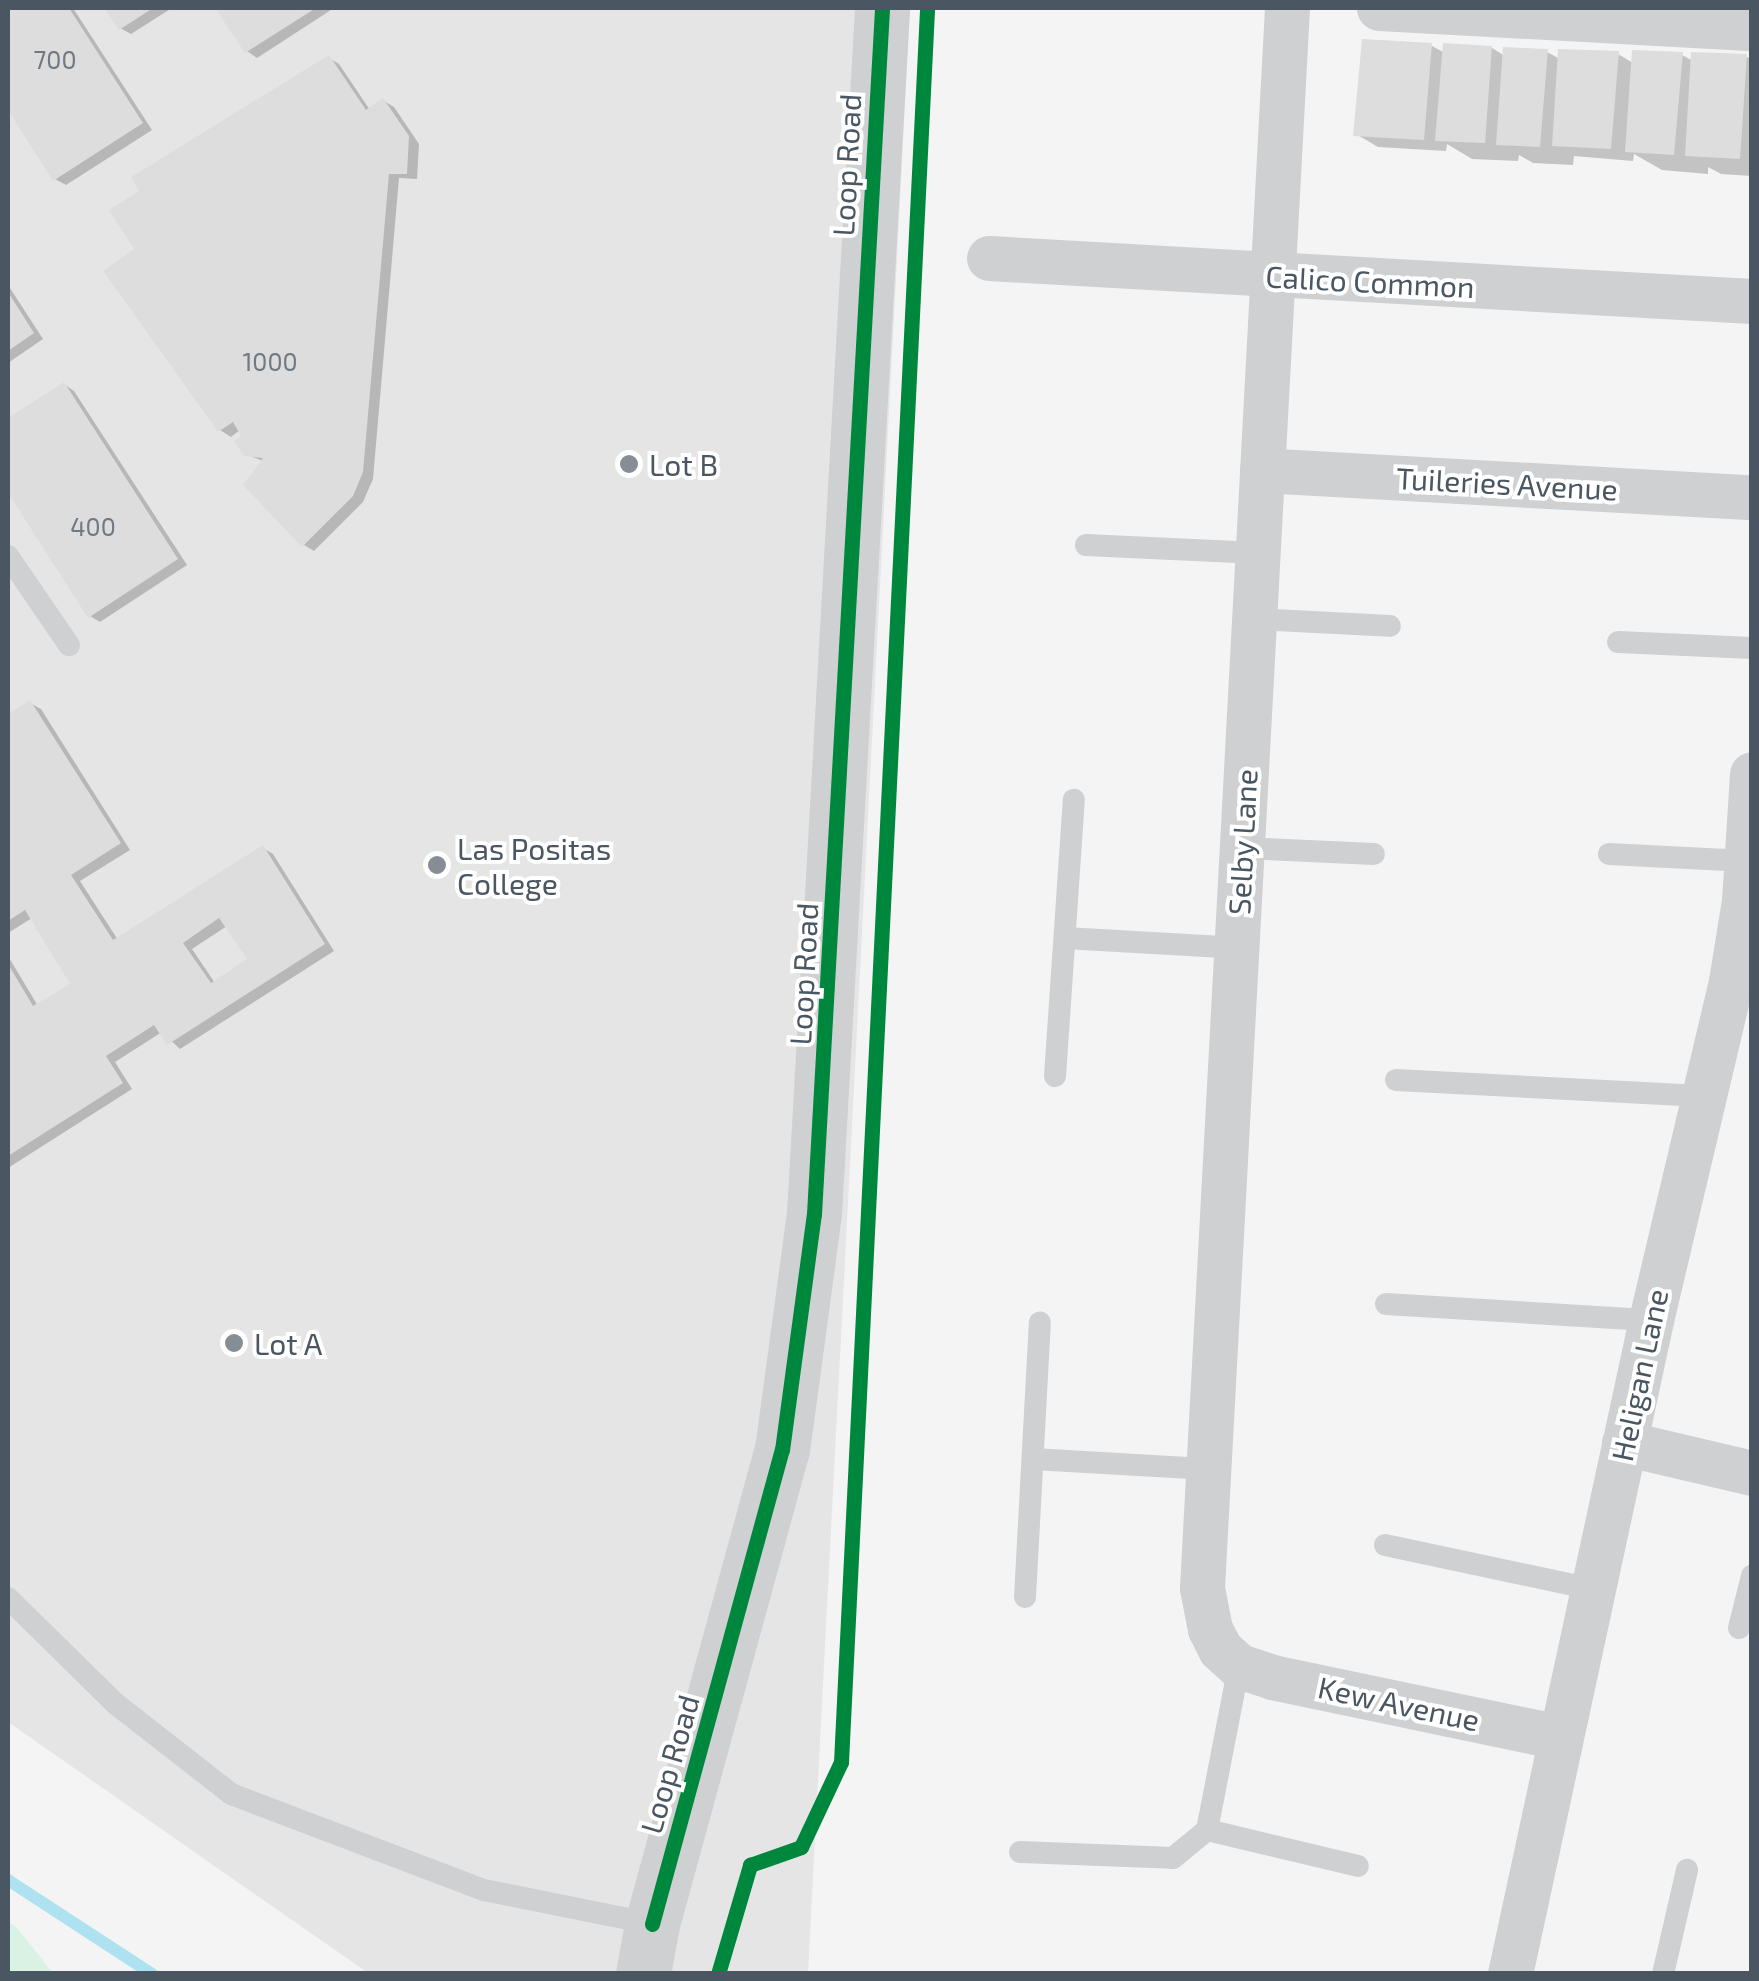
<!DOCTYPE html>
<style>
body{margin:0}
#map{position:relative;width:1759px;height:1981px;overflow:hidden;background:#f4f4f4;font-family:"Exo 2",sans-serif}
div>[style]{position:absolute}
.education>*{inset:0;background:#e6e5e6}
.green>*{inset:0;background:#d9f2e3}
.shadow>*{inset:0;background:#0003}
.stream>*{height:12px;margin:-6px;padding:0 6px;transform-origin:6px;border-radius:6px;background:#aee2f0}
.building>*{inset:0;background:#ddddde}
.service>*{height:22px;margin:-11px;padding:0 11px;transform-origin:11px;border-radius:11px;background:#ced0d2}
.minor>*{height:45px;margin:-22.5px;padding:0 22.5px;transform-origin:22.5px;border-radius:22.5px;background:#ced0d2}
.tertiary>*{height:55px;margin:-27.5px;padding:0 27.5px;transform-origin:27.5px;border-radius:27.5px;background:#ced0d2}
.cycleway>*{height:15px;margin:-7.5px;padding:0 7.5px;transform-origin:7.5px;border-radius:7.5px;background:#00873e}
.dots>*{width:28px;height:28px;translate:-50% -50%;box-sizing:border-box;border:5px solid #fff;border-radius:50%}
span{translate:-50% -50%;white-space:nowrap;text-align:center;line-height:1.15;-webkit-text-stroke:8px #fff;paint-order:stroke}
.number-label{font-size:25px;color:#707881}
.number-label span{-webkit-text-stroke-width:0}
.street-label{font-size:30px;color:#4a5661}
.poi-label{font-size:30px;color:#4a5661}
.left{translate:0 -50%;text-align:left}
.frame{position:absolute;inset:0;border:10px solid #4a5661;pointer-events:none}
</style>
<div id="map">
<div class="education">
<div style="clip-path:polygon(8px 8px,910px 8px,808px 1973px,368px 1973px,8px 1722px)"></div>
</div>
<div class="green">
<div style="clip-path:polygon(8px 1921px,17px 1928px,53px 1973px,8px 1973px)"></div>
</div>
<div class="shadow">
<div style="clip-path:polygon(8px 8px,73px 8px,152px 130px,66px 185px,55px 179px,8px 105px)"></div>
<div style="clip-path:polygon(107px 8px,172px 8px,131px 34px,120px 28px)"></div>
<div style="clip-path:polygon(218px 8px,334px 8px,257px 58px,247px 51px)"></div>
<div style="clip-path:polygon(1432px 46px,1445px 53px,1492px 48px,1505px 56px,1547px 52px,1560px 59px,1618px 54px,1633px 63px,1682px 55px,1693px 61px,1747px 57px,1752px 59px,1752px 176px,1721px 174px,1708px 167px,1708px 174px,1662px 170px,1634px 154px,1633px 161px,1574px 156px,1573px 165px,1533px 163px,1519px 155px,1518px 161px,1472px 159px,1447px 144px,1446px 151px,1378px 147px,1356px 134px)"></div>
<div style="clip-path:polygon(329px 58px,339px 64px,370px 110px,384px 101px,394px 107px,419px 144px,417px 179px,399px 178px,373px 479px,363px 502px,314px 551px,304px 545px,263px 461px,245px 454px,240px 430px,231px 437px,220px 430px,137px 250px)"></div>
<div style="clip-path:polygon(8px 285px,43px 339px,8px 363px)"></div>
<div style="clip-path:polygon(64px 384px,74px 391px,187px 565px,100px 622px,90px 616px,8px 489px,8px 421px)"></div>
<div style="clip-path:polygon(evenodd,30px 703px,41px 709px,130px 850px,80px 881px,118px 940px,263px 848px,273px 854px,334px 951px,180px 1049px,162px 1032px,115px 1062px,132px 1089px,8px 1168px,8px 956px,38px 1006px,73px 985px,32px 918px,8px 933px,8px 717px,30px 703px,227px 926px,251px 960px,215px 983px,192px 949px,227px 926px)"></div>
</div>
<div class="stream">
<div style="left:8px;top:1880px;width:172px;rotate:33.1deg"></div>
</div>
<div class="building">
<div style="clip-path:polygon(8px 8px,69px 8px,143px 123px,53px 181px,8px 110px)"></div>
<div style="clip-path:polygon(104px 8px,153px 8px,119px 30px)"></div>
<div style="clip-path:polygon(215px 8px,316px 8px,245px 53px)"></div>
<div style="clip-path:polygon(1362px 39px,1432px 43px,1424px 140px,1353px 136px)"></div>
<div style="clip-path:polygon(1443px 43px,1492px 46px,1485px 143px,1435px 141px)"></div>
<div style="clip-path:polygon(1503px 47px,1548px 49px,1540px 147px,1496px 145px)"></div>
<div style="clip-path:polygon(1558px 49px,1619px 51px,1611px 149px,1552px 146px)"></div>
<div style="clip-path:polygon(1632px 50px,1683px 52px,1674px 155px,1625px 152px)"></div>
<div style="clip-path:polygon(1691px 52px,1747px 54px,1740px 159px,1685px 156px)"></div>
<div style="clip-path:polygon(329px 55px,366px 110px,383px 98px,409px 136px,407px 174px,389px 174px,363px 472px,353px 496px,302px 547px,243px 485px,263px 458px,244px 456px,234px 441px,241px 436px,233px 422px,218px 432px,103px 271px,134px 249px,109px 210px,139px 191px,131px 177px)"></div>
<div style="clip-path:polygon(8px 292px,34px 333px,8px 351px)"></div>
<div style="clip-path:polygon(64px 382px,178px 559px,88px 618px,8px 493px,8px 418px)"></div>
<div style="clip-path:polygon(evenodd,30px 700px,121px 843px,71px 875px,113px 940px,263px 845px,325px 944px,167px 1045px,154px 1025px,106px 1056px,123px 1083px,8px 1156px,8px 964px,33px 1006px,70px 984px,25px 910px,8px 921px,8px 714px,30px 700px,219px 918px,247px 959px,211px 983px,183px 943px,219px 918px)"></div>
</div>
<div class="service">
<div style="left:1086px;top:545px;width:172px;rotate:2.7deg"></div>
<div style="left:8px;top:556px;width:108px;rotate:55.6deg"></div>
<div style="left:1254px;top:619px;width:136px;rotate:2.9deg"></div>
<div style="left:1618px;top:642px;width:134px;rotate:2.6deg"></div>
<div style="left:1242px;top:848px;width:132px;rotate:2.6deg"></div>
<div style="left:1609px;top:854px;width:137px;rotate:2.9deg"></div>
<div style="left:1065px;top:938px;width:171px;rotate:3.3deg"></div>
<div style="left:1055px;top:1076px;width:277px;rotate:-86.1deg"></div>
<div style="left:1396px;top:1080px;width:306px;rotate:3deg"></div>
<div style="left:1386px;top:1304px;width:265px;rotate:3.5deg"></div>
<div style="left:1033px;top:1459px;width:176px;rotate:3.3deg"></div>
<div style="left:1385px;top:1545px;width:212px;rotate:12deg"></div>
<div style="left:1025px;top:1597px;width:275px;rotate:-86.9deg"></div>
<div style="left:8px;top:1598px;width:151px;rotate:44.5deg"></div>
<div style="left:116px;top:1704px;width:146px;rotate:38deg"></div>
<div style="left:231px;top:1794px;width:271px;rotate:20.8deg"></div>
<div style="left:484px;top:1890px;width:171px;rotate:11.4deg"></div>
<div style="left:1739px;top:1628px;width:54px;rotate:-76deg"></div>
<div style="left:1207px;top:1830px;width:155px;rotate:13.4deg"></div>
<div style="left:1020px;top:1852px;width:153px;rotate:2.2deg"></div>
<div style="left:1173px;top:1858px;width:44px;rotate:-39.5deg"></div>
<div style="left:1207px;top:1830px;width:167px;rotate:-79deg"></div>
<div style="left:1663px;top:1974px;width:107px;rotate:-77deg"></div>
</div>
<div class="minor">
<div style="left:1287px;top:8px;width:1582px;rotate:93.08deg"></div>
<div style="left:1202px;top:1588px;width:42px;rotate:79deg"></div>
<div style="left:1210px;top:1629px;width:22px;rotate:63deg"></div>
<div style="left:1220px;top:1649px;width:25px;rotate:42deg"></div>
<div style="left:1239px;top:1666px;width:35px;rotate:18deg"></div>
<div style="left:1272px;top:1677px;width:294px;rotate:11.8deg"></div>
<div style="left:1379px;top:8px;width:374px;rotate:3.1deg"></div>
<div style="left:989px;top:258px;width:764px;rotate:3.23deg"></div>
<div style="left:1262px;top:470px;width:491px;rotate:3.2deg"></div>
<div style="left:1624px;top:1443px;width:131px;rotate:13.2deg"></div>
<div style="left:1510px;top:1974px;width:669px;rotate:-77.83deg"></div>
<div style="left:1651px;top:1320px;width:348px;rotate:-76.7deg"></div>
<div style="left:1731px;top:981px;width:81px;rotate:-80.8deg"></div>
<div style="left:1744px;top:901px;width:127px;rotate:-86.4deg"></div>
</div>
<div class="tertiary">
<div style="left:643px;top:1974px;width:51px;rotate:-79.8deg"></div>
<div style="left:652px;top:1924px;width:492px;rotate:-74.7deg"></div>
<div style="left:782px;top:1450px;width:238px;rotate:-82.3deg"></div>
<div style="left:814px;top:1214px;width:1208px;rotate:-86.77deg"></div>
</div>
<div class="cycleway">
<div style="left:652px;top:1924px;width:492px;rotate:-74.7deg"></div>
<div style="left:782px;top:1450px;width:238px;rotate:-82.3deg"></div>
<div style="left:814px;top:1214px;width:1208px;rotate:-86.77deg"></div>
<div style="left:718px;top:1974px;width:114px;rotate:-73.6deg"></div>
<div style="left:750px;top:1865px;width:54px;rotate:-19.4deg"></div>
<div style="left:801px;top:1847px;width:94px;rotate:-64.8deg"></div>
<div style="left:841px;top:1762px;width:1756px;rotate:-87.19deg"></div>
</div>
<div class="dots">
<div style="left:629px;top:464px;background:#868d94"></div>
<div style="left:437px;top:865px;background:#868d94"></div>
<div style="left:234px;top:1343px;background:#868d94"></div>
</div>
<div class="number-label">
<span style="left:55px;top:59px">700</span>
<span style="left:270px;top:361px">1000</span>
<span style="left:93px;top:526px">400</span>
</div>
<div class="street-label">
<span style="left:846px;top:165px;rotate:-87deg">Loop Road</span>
<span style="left:1370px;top:281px;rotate:3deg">Calico Common</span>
<span style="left:1507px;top:483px;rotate:3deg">Tuileries Avenue</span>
<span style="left:1242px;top:842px;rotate:-87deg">Selby Lane</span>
<span style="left:803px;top:974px;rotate:-87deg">Loop Road</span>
<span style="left:1639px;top:1375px;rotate:-78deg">Heligan Lane</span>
<span style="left:1399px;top:1703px;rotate:12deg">Kew Avenue</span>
<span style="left:669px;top:1764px;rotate:-74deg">Loop Road</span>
</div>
<div class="poi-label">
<span class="left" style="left:649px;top:464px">Lot B</span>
<span class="left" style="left:457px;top:865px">Las Positas<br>College</span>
<span class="left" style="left:254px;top:1343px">Lot A</span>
</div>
<div class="frame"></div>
</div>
